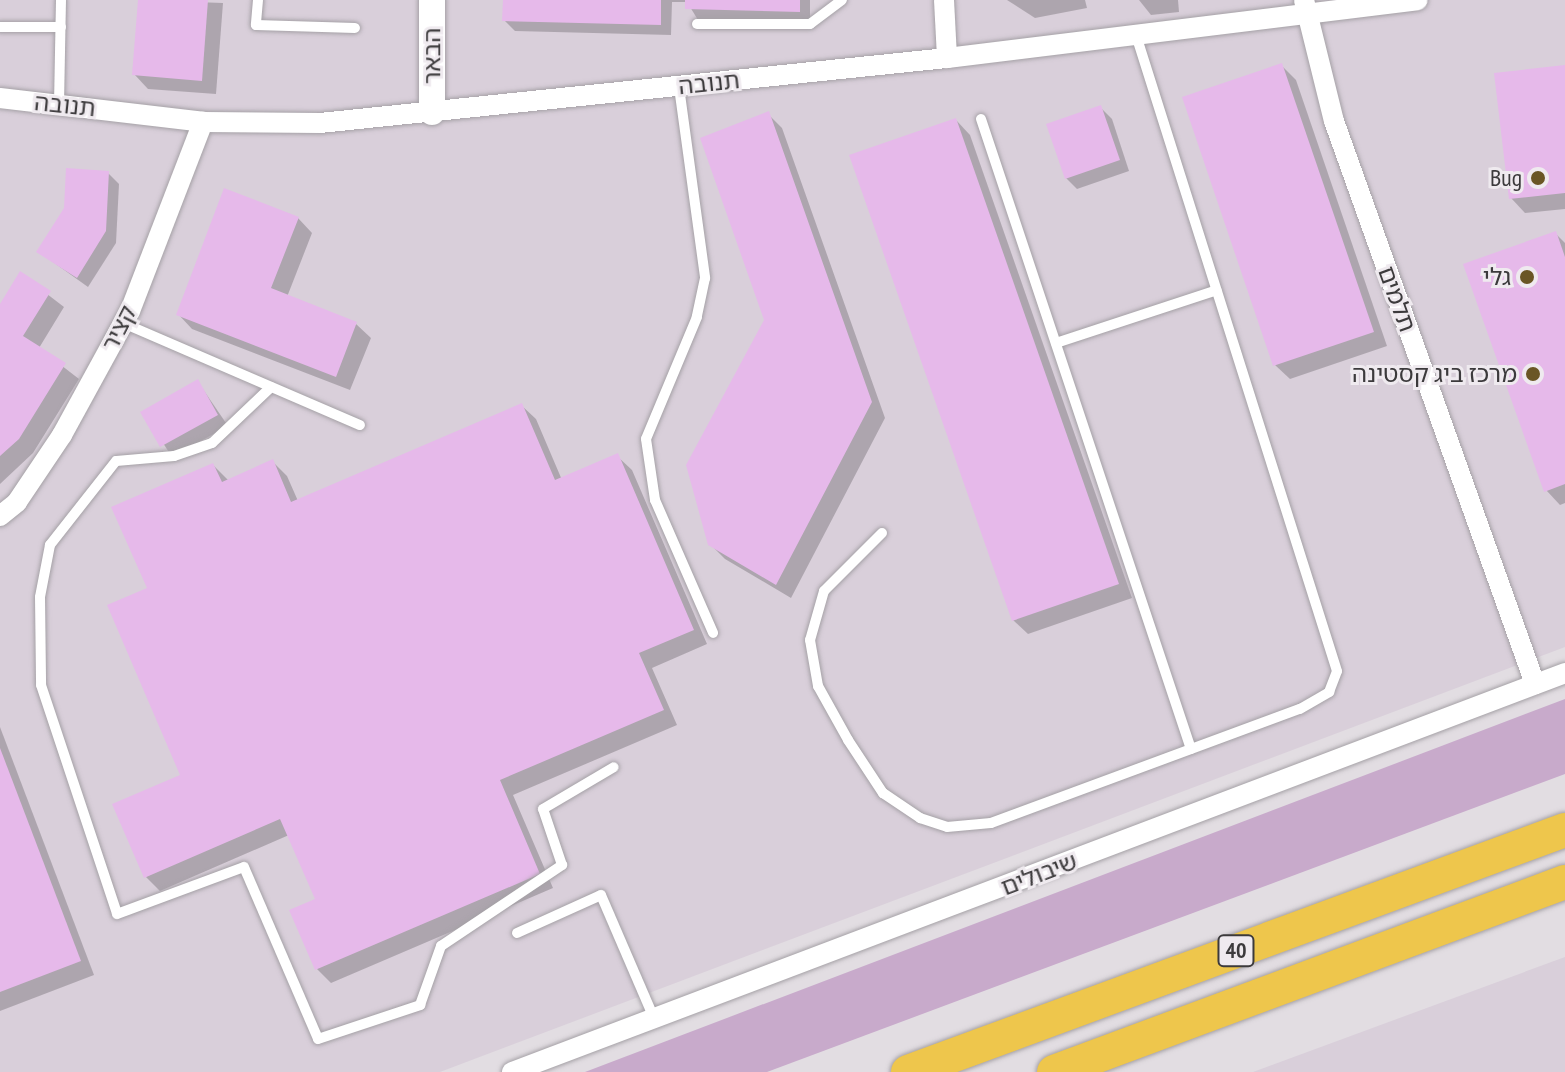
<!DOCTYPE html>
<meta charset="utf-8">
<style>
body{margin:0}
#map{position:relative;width:1565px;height:1072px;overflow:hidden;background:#e2dde2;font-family:"PT Sans Narrow","Noto Sans Hebrew",sans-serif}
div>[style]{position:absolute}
.built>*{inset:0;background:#d9cfda}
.green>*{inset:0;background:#c8aacb}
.shadow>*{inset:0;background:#0003}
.building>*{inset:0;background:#e6b9ea}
.roads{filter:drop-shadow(0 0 2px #a5a1a6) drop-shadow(0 0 2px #a5a1a6)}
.service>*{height:10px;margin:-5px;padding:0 5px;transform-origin:5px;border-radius:5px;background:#fff}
.minor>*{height:20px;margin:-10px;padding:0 10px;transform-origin:10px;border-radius:10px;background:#fff}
.tertiary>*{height:26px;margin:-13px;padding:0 13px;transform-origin:13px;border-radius:13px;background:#fff}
.trunk>*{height:34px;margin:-17px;padding:0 17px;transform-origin:17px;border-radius:17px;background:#eec64c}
.dots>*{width:22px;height:22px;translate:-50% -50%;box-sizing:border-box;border:4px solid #efeaef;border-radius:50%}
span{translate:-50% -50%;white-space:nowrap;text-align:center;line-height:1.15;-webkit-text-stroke:6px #efeaef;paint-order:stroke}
.shield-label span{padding:2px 6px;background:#efeaef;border:2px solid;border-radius:6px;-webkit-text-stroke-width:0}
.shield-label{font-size:22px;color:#3c3a3c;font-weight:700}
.street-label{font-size:24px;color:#3c3a3c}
.poi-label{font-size:24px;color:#3c3a3c}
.right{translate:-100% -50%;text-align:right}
</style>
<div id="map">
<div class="built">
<div style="clip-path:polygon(0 0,1565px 0,1565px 647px,440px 1072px,0 1072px)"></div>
<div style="clip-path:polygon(1565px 957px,1565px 1072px,1253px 1072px)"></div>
</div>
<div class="green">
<div style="clip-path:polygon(1565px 699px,1565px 774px,767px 1072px,585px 1072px)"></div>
</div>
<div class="shadow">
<div style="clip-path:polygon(140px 0,223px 3px,216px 94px,148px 89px,134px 74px)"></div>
<div style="clip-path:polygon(505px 0,810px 0,810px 22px,698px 20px,687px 2px,672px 2px,671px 35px,515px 31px,504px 20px)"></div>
<div style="clip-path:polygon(1007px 0,1085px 0,1087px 8px,1035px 18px)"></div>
<div style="clip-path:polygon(1139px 0,1178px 0,1179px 12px,1151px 15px)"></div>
<div style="clip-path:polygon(1281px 65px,1296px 80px,1387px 346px,1290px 379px,1275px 365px)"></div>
<div style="clip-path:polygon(1565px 67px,1565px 209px,1525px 213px,1511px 198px)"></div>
<div style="clip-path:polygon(1101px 108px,1112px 119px,1129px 171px,1077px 189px,1066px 178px)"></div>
<div style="clip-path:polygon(768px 114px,782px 128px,885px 418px,791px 598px,725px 559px,710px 544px,766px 320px)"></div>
<div style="clip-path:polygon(956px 120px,970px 135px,1132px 598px,1028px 634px,1013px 620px)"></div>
<div style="clip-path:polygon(108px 173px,119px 184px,116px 243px,88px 287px,39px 252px)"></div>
<div style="clip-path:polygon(298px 218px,312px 233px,287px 297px,356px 324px,371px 338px,350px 390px,192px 329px,178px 314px)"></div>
<div style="clip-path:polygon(1555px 233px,1565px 243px,1565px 503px,1560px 505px,1546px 490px)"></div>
<div style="clip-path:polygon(21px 274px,64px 307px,39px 348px,79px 379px,33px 453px,0 484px,0 308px)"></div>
<div style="clip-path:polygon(198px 382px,228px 426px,172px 457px,143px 412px)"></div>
<div style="clip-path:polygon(521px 405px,536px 419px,562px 480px,617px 456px,632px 470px,707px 644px,652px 668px,677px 725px,513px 795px,553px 888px,331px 983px,317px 969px,317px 900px,289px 835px,160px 891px,146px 877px,183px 776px,149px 589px,213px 465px,229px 481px,273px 462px,287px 476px,298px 501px)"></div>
<div style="clip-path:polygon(0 727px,94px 975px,0 1011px)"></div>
</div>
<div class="building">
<div style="clip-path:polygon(138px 0,208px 0,202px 81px,132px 75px)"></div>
<div style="clip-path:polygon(503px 0,661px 0,661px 25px,502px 21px)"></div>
<div style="clip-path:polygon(685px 0,800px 0,800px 12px,685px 9px)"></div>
<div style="clip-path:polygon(1282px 63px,1374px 332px,1273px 366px,1182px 97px)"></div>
<div style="clip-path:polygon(1565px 65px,1565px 193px,1509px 199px,1494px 73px)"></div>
<div style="clip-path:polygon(1101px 105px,1120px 160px,1065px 179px,1046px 124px)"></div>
<div style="clip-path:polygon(769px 111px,872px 402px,776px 585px,708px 545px,686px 465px,764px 320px,700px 138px)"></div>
<div style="clip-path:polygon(956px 118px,1119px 584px,1012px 621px,849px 155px)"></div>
<div style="clip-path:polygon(66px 168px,109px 171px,106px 231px,77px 278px,36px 252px,64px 208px)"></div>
<div style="clip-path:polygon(224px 188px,299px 217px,271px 288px,357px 322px,336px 377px,176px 315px)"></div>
<div style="clip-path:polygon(1556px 231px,1565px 257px,1565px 484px,1544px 492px,1463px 264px)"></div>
<div style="clip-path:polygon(20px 271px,51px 291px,23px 336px,66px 363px,19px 439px,0 456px,0 304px)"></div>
<div style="clip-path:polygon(198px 379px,218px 415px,160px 447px,140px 412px)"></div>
<div style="clip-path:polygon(522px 403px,555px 480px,618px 453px,694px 630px,639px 653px,664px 710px,500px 780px,540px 874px,315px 970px,289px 910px,315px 899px,280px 819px,144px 878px,112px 804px,180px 775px,107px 605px,147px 588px,111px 507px,213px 463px,222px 482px,273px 459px,291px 502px)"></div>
<div style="clip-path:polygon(0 748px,81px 961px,0 992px)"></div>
</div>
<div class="roads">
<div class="service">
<div style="left:258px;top:0;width:25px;rotate:95deg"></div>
<div style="left:256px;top:25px;width:99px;rotate:1.7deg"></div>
<div style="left:697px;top:24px;width:113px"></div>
<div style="left:810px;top:24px;width:40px;rotate:-37deg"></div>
<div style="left:0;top:27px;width:61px"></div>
<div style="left:679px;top:87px;width:193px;rotate:82.2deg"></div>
<div style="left:705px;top:278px;width:40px;rotate:102deg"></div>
<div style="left:697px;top:317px;width:132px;rotate:112.7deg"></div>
<div style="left:646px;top:439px;width:62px;rotate:81.6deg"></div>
<div style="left:655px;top:500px;width:145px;rotate:66.4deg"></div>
<div style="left:59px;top:104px;width:104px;rotate:-88.9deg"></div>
<div style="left:981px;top:119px;width:664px;rotate:71.57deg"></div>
<div style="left:123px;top:323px;width:258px;rotate:23.3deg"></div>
<div style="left:1056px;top:343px;width:169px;rotate:-18.2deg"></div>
<div style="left:271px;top:387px;width:81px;rotate:136.5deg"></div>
<div style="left:212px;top:443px;width:40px;rotate:161.1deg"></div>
<div style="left:174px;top:456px;width:58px;rotate:175.1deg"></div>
<div style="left:116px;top:461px;width:107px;rotate:128.2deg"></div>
<div style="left:50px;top:545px;width:53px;rotate:100.9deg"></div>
<div style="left:40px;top:597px;width:88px;rotate:89.3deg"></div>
<div style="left:41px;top:685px;width:241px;rotate:71.6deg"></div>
<div style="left:117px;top:914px;width:135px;rotate:-20.3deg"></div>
<div style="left:244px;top:867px;width:187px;rotate:66.7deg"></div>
<div style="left:318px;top:1039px;width:108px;rotate:-18.4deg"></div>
<div style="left:420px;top:1005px;width:63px;rotate:-70.4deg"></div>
<div style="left:441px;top:946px;width:146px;rotate:-33.8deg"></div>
<div style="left:562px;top:865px;width:59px;rotate:-108.7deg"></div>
<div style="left:543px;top:809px;width:82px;rotate:-30.6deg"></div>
<div style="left:882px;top:533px;width:82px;rotate:135deg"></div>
<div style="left:824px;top:591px;width:51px;rotate:105.9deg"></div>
<div style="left:810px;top:640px;width:47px;rotate:80.1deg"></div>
<div style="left:818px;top:686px;width:62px;rotate:60.9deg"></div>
<div style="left:848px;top:740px;width:64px;rotate:56.6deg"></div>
<div style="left:883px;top:793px;width:45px;rotate:34deg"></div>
<div style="left:920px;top:818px;width:28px;rotate:18deg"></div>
<div style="left:947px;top:827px;width:44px;rotate:-5.2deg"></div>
<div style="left:991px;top:823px;width:329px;rotate:-20.3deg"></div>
<div style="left:1300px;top:709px;width:34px;rotate:-30deg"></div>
<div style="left:1329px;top:692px;width:22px;rotate:-69deg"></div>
<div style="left:1337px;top:671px;width:667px;rotate:-107.54deg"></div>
<div style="left:517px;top:933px;width:92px;rotate:-24.3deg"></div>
<div style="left:601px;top:895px;width:134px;rotate:66.7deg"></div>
</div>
<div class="minor">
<div style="left:944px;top:0;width:58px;rotate:87deg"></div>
<div style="left:1304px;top:0;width:125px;rotate:76.1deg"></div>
<div style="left:1334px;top:121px;width:598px;rotate:70.35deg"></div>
<div style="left:0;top:98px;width:204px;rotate:6.7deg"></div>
<div style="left:203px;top:122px;width:117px;rotate:0.5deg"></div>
<div style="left:320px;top:123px;width:630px;rotate:-5.92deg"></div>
<div style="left:947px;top:58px;width:474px;rotate:-7deg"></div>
<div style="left:0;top:516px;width:22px;rotate:-39deg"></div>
<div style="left:17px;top:502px;width:81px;rotate:-56.1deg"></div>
<div style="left:62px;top:435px;width:141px;rotate:-61.3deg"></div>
<div style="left:130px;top:311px;width:203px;rotate:-68.9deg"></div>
<div style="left:512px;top:1072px;width:1126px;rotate:-20.75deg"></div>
</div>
<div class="tertiary">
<div style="left:432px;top:0;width:112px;rotate:90deg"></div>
</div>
<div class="trunk">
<div style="left:908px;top:1072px;width:700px;rotate:-20.22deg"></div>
<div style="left:1054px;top:1072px;width:545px;rotate:-20.4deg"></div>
</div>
</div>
<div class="dots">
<div style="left:1538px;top:178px;background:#6a5625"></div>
<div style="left:1527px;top:277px;background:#6a5625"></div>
<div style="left:1533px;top:374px;background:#6a5625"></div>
</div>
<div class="shield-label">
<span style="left:1236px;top:951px">40</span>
</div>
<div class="street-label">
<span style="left:432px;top:56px;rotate:-90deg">הבאר</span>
<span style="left:709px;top:83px;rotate:-6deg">תנובה</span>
<span style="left:65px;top:105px;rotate:6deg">תנובה</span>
<span style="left:1397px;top:299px;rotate:70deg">תלמים</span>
<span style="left:119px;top:328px;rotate:-63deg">קציר</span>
<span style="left:1039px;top:874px;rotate:-21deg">שיבולים</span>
</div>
<div class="poi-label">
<span class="right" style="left:1522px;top:178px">Bug</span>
<span class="right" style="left:1511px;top:277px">גלי</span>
<span class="right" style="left:1517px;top:374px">מרכז ביג קסטינה</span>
</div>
</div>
